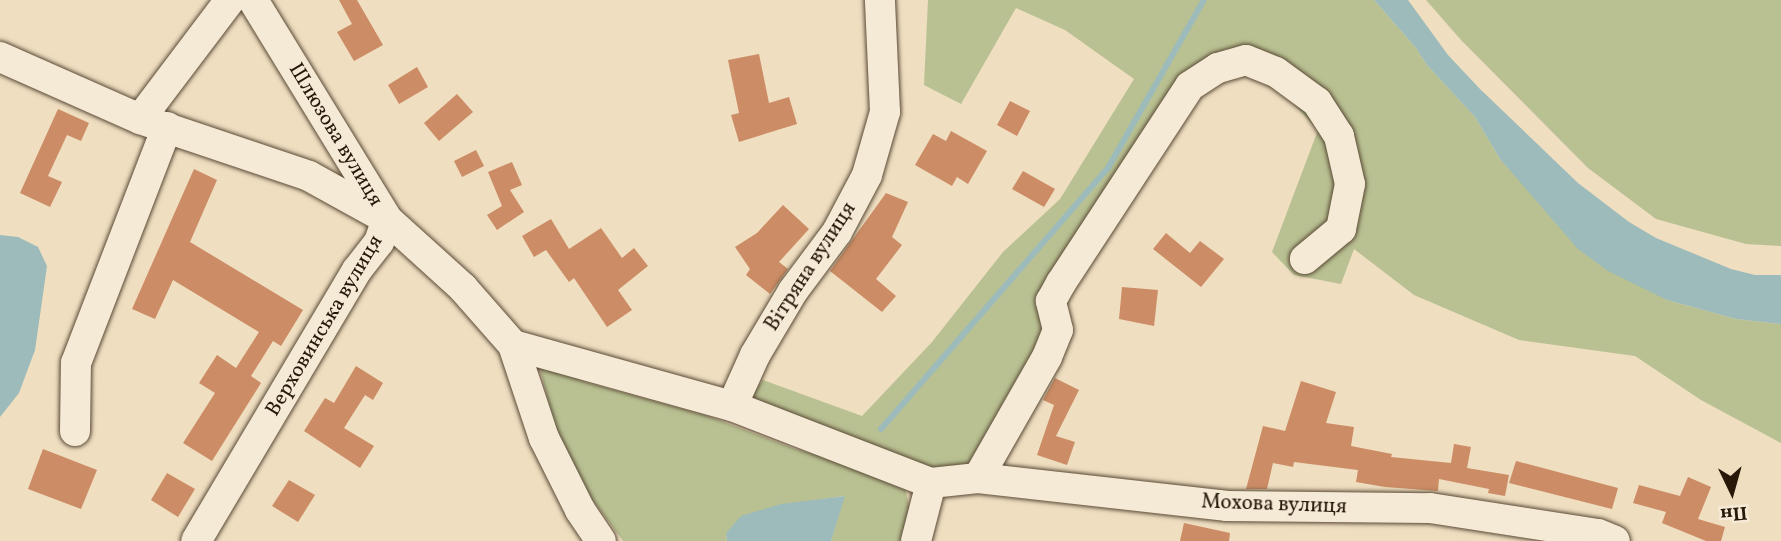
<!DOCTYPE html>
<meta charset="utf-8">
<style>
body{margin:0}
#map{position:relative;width:1781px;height:541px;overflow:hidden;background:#efdec0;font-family:Vollkorn,serif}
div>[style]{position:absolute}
.green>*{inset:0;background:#b9c192}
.water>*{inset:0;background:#9cbbba}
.stream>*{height:6px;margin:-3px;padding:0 3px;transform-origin:3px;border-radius:3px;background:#9cbbba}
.building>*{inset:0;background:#cc8c65}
.roads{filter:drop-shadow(0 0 2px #5a4a36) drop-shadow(0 0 2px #5a4a36)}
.minor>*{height:30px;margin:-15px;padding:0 15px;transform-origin:15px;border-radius:15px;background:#f5ead6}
span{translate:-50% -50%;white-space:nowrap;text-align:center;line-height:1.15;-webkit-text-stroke:5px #f5ead6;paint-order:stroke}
.street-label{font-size:21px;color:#281808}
.north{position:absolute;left:1697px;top:457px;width:70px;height:70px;-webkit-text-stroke:5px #f5ead6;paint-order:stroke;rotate:175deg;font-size:19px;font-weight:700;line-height:28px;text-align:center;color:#281808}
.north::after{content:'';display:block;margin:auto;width:24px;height:32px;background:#281808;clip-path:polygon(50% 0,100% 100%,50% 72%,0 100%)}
</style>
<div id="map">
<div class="green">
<div style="clip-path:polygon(928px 0,1374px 0,1416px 48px,1427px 65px,1475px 117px,1500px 159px,1552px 216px,1667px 300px,1736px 319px,1781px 324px,1781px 443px,1701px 400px,1635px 356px,1519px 340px,1414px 295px,1354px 249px,1341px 284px,1294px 275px,1272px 252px,1318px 130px,1282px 92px,1240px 73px,1210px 81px,1069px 285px,1067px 321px,1001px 464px,928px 473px,750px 396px,763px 380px,862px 416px,932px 342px,1003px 252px,1060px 199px,1134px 79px,1065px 30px,1016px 8px,961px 104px,924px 85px)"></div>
<div style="clip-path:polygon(1426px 0,1781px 0,1781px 246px,1746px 244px,1656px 219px,1588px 168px,1461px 40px)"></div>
<div style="clip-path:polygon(538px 360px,585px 382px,705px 415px,795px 449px,877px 472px,905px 487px,911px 515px,906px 541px,831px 541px,844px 496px,816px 500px,726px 533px,727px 541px,623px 541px,563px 460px)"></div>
</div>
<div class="water">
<div style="clip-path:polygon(1374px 0,1408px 0,1448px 55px,1480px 89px,1578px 183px,1629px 222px,1656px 238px,1731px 269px,1755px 275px,1781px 275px,1781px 324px,1736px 319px,1667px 300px,1608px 271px,1578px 249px,1500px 159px,1475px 117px,1427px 65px,1416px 48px)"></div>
<div style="clip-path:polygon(0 235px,18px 237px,38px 247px,47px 266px,35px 350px,19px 393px,0 417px)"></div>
<div style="clip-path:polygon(845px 496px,831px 541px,727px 541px,726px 533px,741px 516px,781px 504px)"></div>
</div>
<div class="stream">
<div style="left:881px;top:429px;width:346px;rotate:-49deg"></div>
<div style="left:1108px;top:168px;width:193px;rotate:-60.3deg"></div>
</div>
<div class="building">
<div style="clip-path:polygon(339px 0,357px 0,383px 45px,354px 61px,337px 32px,352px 24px)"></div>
<div style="clip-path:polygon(759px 54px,769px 103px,789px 97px,797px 124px,739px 142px,731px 115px,739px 113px,728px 60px)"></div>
<div style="clip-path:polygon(417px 67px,428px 87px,399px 104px,388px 85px)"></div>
<div style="clip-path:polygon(457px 94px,473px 112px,439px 141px,424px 123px)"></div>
<div style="clip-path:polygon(1010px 101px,1030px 111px,1017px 136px,997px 125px)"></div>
<div style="clip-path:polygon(58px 109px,89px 123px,81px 141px,67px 135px,48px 176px,62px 182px,50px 207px,20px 193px)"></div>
<div style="clip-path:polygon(951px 131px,987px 151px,968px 184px,957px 177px,952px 186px,915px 165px,933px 134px,946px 141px)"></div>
<div style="clip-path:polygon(476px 150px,484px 166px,462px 177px,454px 161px)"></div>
<div style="clip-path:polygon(512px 162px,522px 185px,510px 190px,524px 212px,497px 230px,487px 215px,502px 206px,488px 172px)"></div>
<div style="clip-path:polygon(194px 169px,217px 180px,190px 242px,303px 310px,281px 346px,273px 341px,251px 376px,261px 383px,212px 461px,183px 443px,215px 393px,199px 383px,217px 355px,236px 368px,259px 332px,173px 280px,155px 319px,132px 309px)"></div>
<div style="clip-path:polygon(1023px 171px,1055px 189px,1044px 207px,1012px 189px)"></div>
<div style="clip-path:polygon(886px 193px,908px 202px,892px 237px,902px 245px,876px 279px,896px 296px,882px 312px,830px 271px)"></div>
<div style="clip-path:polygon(783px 205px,809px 229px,779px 262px,788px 269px,770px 294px,746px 275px,750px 269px,735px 247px,757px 233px)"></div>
<div style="clip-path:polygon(551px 219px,569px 249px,601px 228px,622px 258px,634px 248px,648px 266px,618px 290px,632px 310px,607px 327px,574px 278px,569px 282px,546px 250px,534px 257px,522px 236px)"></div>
<div style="clip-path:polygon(1166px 233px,1190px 253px,1200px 241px,1224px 259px,1201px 287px,1153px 249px)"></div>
<div style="clip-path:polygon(1122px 287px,1158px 290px,1154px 326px,1119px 319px)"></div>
<div style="clip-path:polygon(356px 366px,383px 383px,373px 400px,365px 395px,344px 428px,374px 446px,360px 468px,304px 431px,325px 398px,334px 403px)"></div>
<div style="clip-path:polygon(1055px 378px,1079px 390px,1056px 436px,1075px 442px,1067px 465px,1037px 455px,1054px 405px,1043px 400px)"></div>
<div style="clip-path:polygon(1301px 381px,1336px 392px,1326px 423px,1354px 427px,1351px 446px,1392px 454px,1391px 457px,1451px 463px,1454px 444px,1471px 447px,1467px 468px,1509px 475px,1505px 496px,1488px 493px,1489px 489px,1439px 479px,1438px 491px,1385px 487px,1356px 482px,1358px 470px,1294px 462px,1293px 467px,1273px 463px,1267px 489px,1246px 489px,1263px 426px,1285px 431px)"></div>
<div style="clip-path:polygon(43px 449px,97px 470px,81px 509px,28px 489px)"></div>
<div style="clip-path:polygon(1516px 461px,1618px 488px,1612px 509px,1509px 483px)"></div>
<div style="clip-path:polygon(167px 473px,195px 489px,178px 517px,151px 500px)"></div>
<div style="clip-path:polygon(1688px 477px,1711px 487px,1698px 519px,1725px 527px,1721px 541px,1706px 541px,1662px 523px,1666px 512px,1633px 503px,1639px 485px,1680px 496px)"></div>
<div style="clip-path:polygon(289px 480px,315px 495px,298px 522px,272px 506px)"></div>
<div style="clip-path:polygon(1184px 523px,1230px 533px,1229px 541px,1180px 541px)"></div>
</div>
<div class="roads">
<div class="minor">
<div style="left:253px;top:0;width:257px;rotate:58.5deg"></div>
<div style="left:387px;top:219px;width:103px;rotate:42.2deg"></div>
<div style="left:463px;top:288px;width:76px;rotate:48.7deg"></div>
<div style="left:513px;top:345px;width:98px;rotate:71.6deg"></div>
<div style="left:544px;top:438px;width:80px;rotate:63.4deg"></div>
<div style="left:580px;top:510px;width:37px;rotate:56deg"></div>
<div style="left:0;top:57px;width:153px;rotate:23.9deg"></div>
<div style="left:140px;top:119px;width:178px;rotate:18.6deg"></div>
<div style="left:309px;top:176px;width:89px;rotate:28.9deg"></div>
<div style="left:387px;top:219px;width:24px;rotate:109deg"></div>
<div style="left:379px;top:242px;width:36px;rotate:128deg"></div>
<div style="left:357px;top:270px;width:315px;rotate:120.7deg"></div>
<div style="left:140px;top:119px;width:149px;rotate:-52.9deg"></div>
<div style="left:513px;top:345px;width:227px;rotate:15.6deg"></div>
<div style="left:732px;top:406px;width:213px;rotate:21.2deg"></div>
<div style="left:931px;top:483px;width:47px;rotate:-6.1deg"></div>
<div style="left:978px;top:478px;width:251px;rotate:6.4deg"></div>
<div style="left:1227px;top:506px;width:203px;rotate:0.6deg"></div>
<div style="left:1430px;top:508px;width:170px;rotate:8.8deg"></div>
<div style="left:1598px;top:534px;width:18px;rotate:22deg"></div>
<div style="left:732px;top:406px;width:56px;rotate:-65.7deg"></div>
<div style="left:755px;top:355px;width:74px;rotate:-59.3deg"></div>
<div style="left:793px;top:291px;width:74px;rotate:-53.3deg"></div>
<div style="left:837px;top:232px;width:64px;rotate:-62.2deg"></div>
<div style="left:867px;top:175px;width:66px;rotate:-74.1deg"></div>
<div style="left:885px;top:112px;width:112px;rotate:-92.6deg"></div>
<div style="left:75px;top:431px;width:68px;rotate:-89.2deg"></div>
<div style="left:76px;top:363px;width:253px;rotate:-68.9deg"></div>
<div style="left:978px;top:478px;width:139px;rotate:-60.3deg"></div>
<div style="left:1047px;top:357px;width:29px;rotate:-68deg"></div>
<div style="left:1058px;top:330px;width:30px;rotate:-104deg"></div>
<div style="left:1051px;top:301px;width:21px;rotate:-61deg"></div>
<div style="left:1061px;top:283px;width:235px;rotate:-56.8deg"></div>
<div style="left:1190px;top:86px;width:33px;rotate:-33deg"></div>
<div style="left:1218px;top:68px;width:29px;rotate:-16deg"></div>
<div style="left:1246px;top:60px;width:32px;rotate:22deg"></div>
<div style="left:1276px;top:72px;width:51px;rotate:36.2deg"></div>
<div style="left:1317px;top:102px;width:40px;rotate:57.1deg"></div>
<div style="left:1339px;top:136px;width:49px;rotate:77.1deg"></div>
<div style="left:1350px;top:184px;width:46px;rotate:101.3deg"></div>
<div style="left:1341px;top:229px;width:47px;rotate:140.2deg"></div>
<div style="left:916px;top:541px;width:60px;rotate:-75.5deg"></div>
</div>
</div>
<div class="street-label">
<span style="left:335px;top:135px;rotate:59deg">Шлюзова вулиця</span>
<span style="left:811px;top:267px;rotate:-57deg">Вітряна вулиця</span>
<span style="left:325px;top:326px;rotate:-59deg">Верховинська вулиця</span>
<span style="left:1274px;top:505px;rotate:2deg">Мохова вулиця</span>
</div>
<div class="north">Пн</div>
</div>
